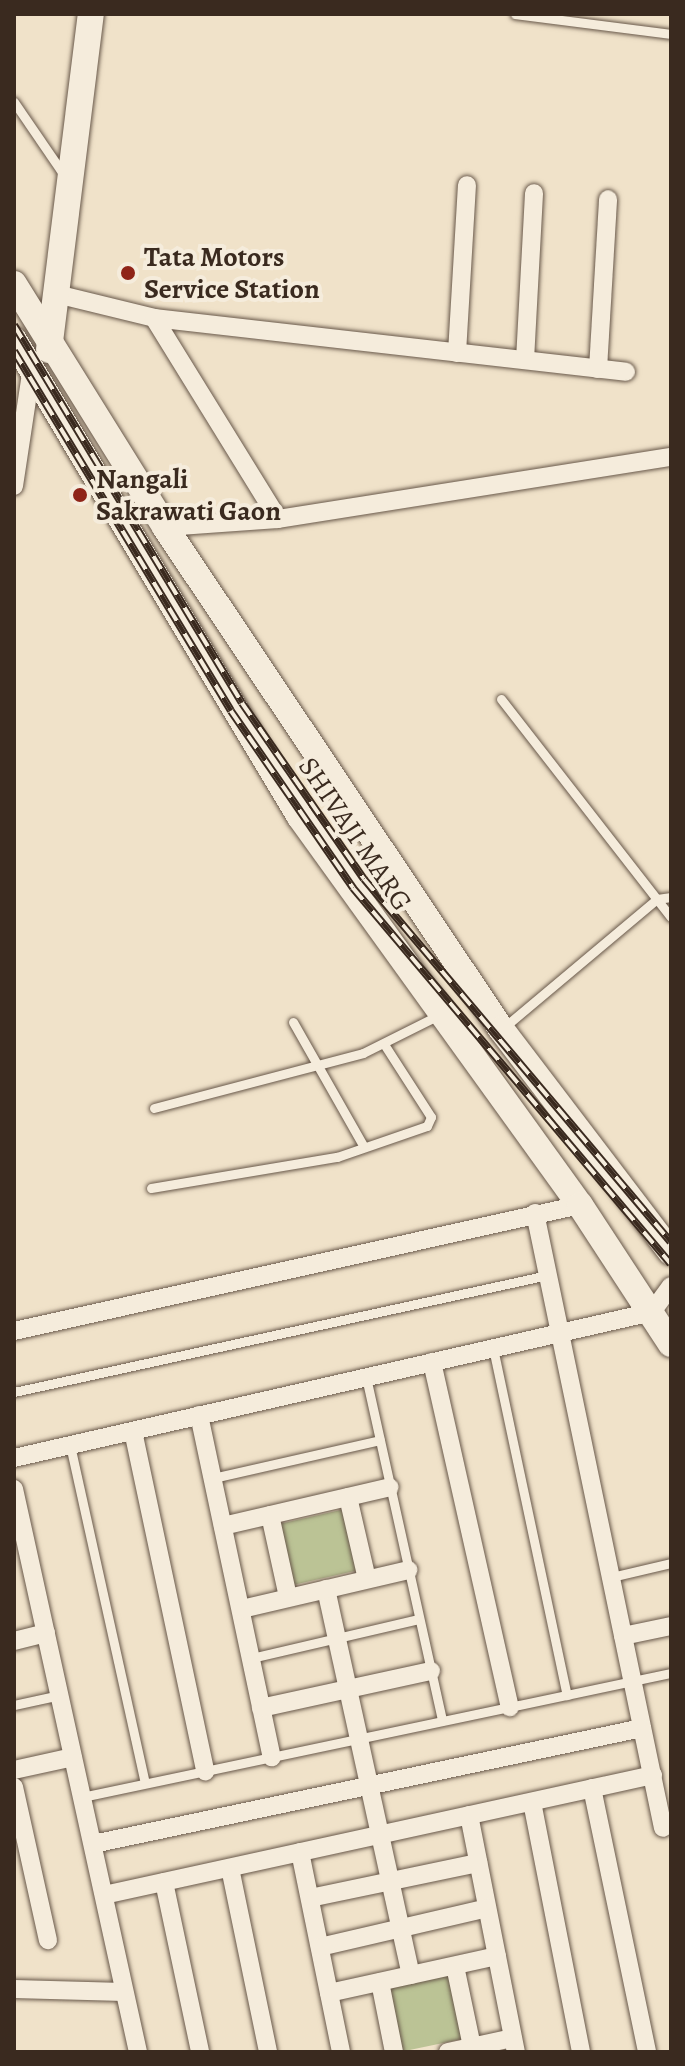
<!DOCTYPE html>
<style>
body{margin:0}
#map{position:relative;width:685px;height:2066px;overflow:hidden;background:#f0e2c9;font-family:Alegreya,serif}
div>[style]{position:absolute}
.green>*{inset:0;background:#bbc395}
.roads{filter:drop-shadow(0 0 2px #68584a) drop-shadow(0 0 2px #68584a)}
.lane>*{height:9px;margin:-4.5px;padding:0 4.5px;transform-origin:4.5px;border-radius:4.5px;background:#f5ecdc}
.street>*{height:18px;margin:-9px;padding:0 9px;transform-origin:9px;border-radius:9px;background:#f5ecdc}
.secondary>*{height:26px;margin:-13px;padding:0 13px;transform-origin:13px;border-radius:13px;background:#f5ecdc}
.rail>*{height:8px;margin-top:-4px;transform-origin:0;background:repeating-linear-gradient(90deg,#f5ecdc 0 15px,#3a2a1f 0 30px);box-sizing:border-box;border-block:2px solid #3a2a1f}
.dots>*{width:22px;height:22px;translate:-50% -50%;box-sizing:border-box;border:4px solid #f5ecdc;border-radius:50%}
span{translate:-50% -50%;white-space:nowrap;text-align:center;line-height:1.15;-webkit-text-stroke:8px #f5ecdc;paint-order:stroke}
.poi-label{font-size:28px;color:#3a2a1f;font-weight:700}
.left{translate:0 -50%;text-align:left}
.street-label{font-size:28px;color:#3a2a1f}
.frame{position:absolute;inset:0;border:16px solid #3a2a1f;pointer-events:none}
</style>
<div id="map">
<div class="green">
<div style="clip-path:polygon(345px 1509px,359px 1570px,293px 1585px,279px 1524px)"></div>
<div style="clip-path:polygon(453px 1971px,467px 2038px,400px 2052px,385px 1985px)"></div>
</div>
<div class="roads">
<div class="lane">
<div style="left:515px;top:14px;width:157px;rotate:7.3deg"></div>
<div style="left:14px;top:102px;width:92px;rotate:55.6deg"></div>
<div style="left:501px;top:699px;width:276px;rotate:52.1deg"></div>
<div style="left:293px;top:1022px;width:142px;rotate:60.4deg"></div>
<div style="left:502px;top:1029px;width:202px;rotate:-40deg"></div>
<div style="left:657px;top:899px;width:14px;rotate:-8deg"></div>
<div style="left:154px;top:1108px;width:216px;rotate:-14.7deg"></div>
<div style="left:363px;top:1053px;width:85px;rotate:-26.6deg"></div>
<div style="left:151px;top:1188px;width:189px;rotate:-9.5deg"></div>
<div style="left:337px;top:1157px;width:95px;rotate:-19deg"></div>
<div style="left:427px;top:1126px;width:10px;rotate:-66deg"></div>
<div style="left:431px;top:1117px;width:87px;rotate:-122.8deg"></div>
<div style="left:493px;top:1348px;width:355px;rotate:78deg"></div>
<div style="left:366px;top:1377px;width:352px;rotate:77.5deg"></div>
<div style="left:14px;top:1392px;width:547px;rotate:-12.36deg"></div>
<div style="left:70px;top:1445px;width:346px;rotate:77.5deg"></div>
<div style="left:213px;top:1478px;width:171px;rotate:-12.8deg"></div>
<div style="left:611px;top:1577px;width:62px;rotate:-13.1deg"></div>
<div style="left:251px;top:1658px;width:172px;rotate:-13.1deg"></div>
<div style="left:14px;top:1705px;width:47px;rotate:-12.3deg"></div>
<div style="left:82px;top:1797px;width:602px;rotate:-11.89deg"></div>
</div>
<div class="street">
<div style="left:60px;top:295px;width:97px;rotate:13.7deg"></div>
<div style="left:154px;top:318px;width:475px;rotate:6.5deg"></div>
<div style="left:154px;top:318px;width:236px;rotate:58.3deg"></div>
<div style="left:457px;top:353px;width:168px;rotate:-86.6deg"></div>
<div style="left:525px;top:360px;width:167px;rotate:-86.9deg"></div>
<div style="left:598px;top:369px;width:170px;rotate:-86.6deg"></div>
<div style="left:14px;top:486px;width:120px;rotate:-81.4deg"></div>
<div style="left:165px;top:527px;width:113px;rotate:-4deg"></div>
<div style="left:278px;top:519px;width:398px;rotate:-9deg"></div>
<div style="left:535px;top:1213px;width:628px;rotate:78.24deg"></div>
<div style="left:14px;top:1331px;width:580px;rotate:-12.55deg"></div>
<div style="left:432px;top:1362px;width:354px;rotate:77.3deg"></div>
<div style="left:199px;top:1415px;width:350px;rotate:78deg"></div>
<div style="left:133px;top:1431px;width:348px;rotate:78deg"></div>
<div style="left:14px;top:1458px;width:654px;rotate:-12.89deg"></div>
<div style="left:652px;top:1312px;width:32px;rotate:-54deg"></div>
<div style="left:14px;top:1489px;width:576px;rotate:77.58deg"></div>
<div style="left:348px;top:1497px;width:84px;rotate:77deg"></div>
<div style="left:270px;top:1515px;width:84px;rotate:77.6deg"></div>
<div style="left:223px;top:1526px;width:171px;rotate:-13.1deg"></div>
<div style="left:326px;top:1589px;width:395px;rotate:77.6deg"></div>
<div style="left:242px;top:1609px;width:171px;rotate:-13.2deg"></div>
<div style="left:623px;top:1636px;width:49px;rotate:-11.8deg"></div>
<div style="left:14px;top:1641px;width:33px;rotate:-14deg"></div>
<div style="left:261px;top:1708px;width:174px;rotate:-12.3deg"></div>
<div style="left:14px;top:1770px;width:60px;rotate:-12.4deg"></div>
<div style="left:14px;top:1787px;width:157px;rotate:77.5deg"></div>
<div style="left:592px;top:1788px;width:270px;rotate:78.2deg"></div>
<div style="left:532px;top:1802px;width:255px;rotate:78.9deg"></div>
<div style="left:469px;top:1815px;width:242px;rotate:78.8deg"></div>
<div style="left:93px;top:1844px;width:561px;rotate:-11.93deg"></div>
<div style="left:300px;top:1852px;width:204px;rotate:78.4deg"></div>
<div style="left:230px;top:1868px;width:188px;rotate:78.3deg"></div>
<div style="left:164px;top:1882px;width:174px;rotate:78deg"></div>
<div style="left:104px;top:1895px;width:562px;rotate:-12.33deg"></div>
<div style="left:310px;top:1898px;width:172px;rotate:-11.8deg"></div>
<div style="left:320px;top:1947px;width:171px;rotate:-13.1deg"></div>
<div style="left:455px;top:1966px;width:83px;rotate:78.1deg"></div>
<div style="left:380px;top:1982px;width:71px;rotate:78.7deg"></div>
<div style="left:14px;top:1989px;width:110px;rotate:1.6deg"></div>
<div style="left:329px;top:1993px;width:172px;rotate:-12.4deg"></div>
<div style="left:448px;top:2052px;width:66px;rotate:-12.2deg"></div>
</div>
<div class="secondary">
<div style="left:14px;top:284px;width:286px;rotate:58.1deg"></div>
<div style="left:165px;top:527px;width:604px;rotate:56.2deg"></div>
<div style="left:501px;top:1029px;width:280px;rotate:52.7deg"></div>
<div style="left:14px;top:340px;width:556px;rotate:59.05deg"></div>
<div style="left:300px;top:817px;width:478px;rotate:54.2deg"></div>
<div style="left:580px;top:1205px;width:166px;rotate:56.8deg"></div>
<div style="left:49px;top:350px;width:339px;rotate:-82.9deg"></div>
</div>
</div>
<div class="rail">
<div style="left:14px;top:325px;width:441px;rotate:58.9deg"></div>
<div style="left:242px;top:703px;width:214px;rotate:55.3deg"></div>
<div style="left:364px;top:879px;width:475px;rotate:49.8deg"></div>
<div style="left:14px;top:351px;width:420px;rotate:58.9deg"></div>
<div style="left:231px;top:711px;width:215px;rotate:55.4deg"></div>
<div style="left:353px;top:888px;width:492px;rotate:49.8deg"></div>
</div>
<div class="dots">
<div style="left:128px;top:273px;background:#8f2418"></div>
<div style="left:80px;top:495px;background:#8f2418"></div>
</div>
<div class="poi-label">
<span class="left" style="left:144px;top:273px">Tata Motors<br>Service Station</span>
<span class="left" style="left:96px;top:495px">Nangali<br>Sakrawati Gaon</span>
</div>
<div class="street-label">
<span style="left:355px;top:834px;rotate:56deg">SHIVAJI MARG</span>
</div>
<div class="frame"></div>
</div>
